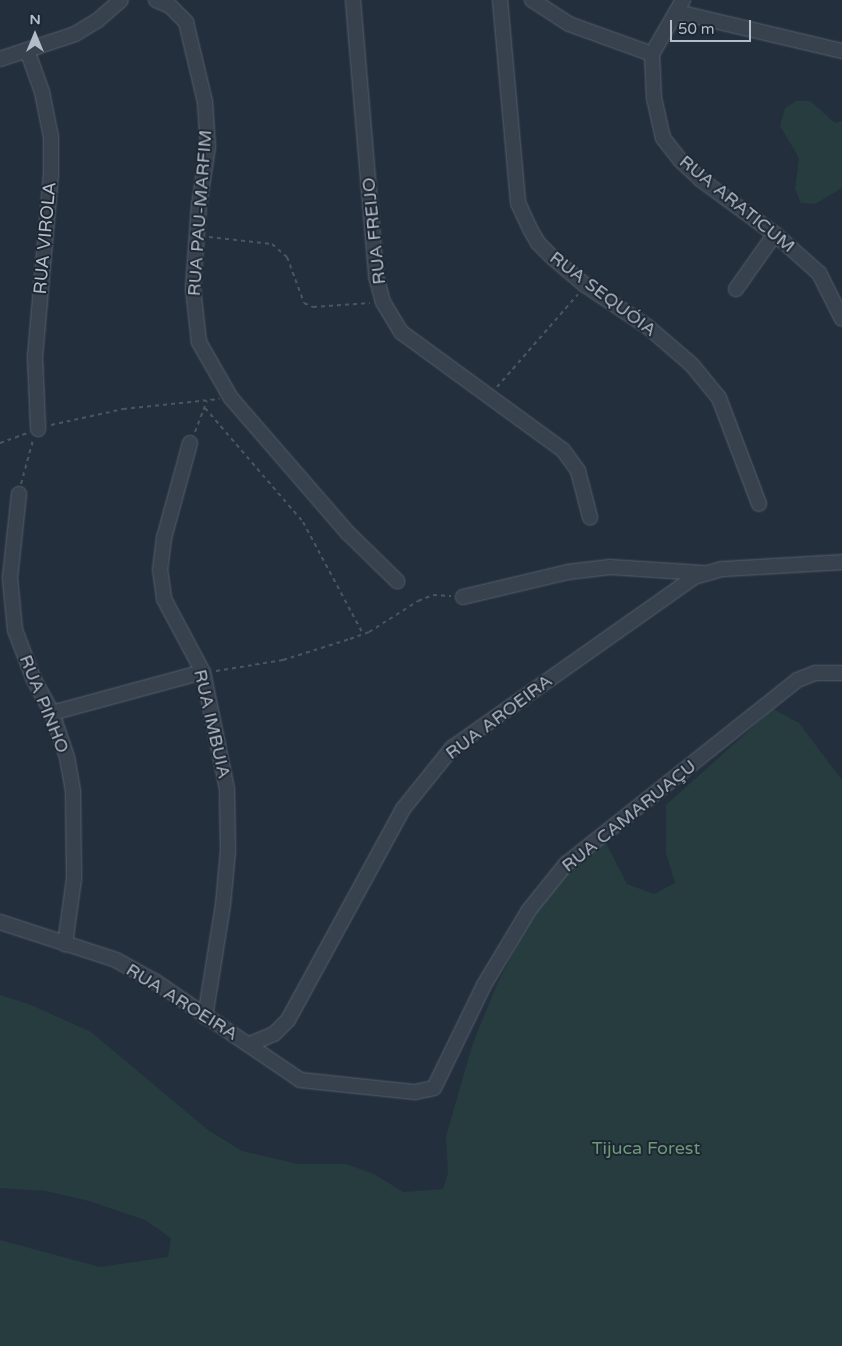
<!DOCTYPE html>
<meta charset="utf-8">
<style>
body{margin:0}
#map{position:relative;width:842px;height:1346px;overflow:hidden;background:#242f3e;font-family:"Varela Round",sans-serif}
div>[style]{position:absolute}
.green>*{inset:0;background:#263c3f}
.path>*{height:2px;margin-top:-1px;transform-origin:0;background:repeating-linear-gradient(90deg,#44595c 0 4px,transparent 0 8px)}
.roads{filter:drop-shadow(0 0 1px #565f6c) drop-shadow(0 0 1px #565f6c)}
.minor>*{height:14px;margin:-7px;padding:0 7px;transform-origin:7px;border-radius:7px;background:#38414e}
span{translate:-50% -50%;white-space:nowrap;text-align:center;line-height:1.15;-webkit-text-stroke:4px #1d2633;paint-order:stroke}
.street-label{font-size:18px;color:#b4bcc9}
.park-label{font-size:18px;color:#6b9a76}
.north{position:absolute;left:10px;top:10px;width:50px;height:50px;-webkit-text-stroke:4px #1d2633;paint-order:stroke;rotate:0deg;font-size:14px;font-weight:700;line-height:20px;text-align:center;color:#b4bcc9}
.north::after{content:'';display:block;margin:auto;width:18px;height:22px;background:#b4bcc9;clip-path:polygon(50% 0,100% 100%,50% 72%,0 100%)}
.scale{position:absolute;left:670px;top:20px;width:81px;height:22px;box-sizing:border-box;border:2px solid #b4bcc9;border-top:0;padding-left:6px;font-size:15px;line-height:18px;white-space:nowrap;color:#b4bcc9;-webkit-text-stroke:4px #1d2633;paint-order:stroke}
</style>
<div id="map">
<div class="green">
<div style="clip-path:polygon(796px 101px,810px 101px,835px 123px,842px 121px,842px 188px,815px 204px,801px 203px,795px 189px,799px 158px,780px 126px,785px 108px)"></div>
<div style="clip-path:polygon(773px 709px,799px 723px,842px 780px,842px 1346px,0 1346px,0 1240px,100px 1267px,168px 1257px,171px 1238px,145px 1220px,89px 1201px,46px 1191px,0 1188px,0 995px,31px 1005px,91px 1032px,208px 1130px,242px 1151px,298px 1164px,346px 1164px,374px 1174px,403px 1192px,443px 1189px,448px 1173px,446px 1136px,473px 1043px,498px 982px,528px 925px,562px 875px,605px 841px,627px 884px,654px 894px,675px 883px,666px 853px,666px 805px)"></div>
</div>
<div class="path">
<div style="left:209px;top:237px;width:63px;rotate:6.3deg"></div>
<div style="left:272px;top:244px;width:20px;rotate:41deg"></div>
<div style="left:287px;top:257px;width:49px;rotate:69.7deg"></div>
<div style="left:304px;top:303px;width:10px;rotate:24deg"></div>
<div style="left:313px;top:307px;width:57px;rotate:-4deg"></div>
<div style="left:497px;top:387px;width:123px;rotate:-48.9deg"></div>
<div style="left:205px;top:408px;width:150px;rotate:49.3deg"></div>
<div style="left:303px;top:522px;width:127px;rotate:61.8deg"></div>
<div style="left:51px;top:425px;width:74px;rotate:-12.5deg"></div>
<div style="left:123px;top:409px;width:97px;rotate:-5.9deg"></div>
<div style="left:195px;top:432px;width:33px;rotate:-69deg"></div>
<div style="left:0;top:443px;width:30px;rotate:-20deg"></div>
<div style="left:21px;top:484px;width:46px;rotate:-74.7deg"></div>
<div style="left:216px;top:671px;width:68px;rotate:-9.3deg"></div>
<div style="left:283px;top:660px;width:70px;rotate:-17.4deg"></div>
<div style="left:350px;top:639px;width:20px;rotate:-20deg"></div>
<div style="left:369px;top:632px;width:58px;rotate:-32.3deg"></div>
<div style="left:418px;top:601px;width:16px;rotate:-22deg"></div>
<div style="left:433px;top:595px;width:18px;rotate:3deg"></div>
</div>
<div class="roads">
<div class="minor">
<div style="left:156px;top:0;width:15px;rotate:23deg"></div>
<div style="left:170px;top:6px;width:23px;rotate:45deg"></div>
<div style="left:186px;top:22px;width:82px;rotate:76.6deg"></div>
<div style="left:205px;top:102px;width:45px;rotate:86.2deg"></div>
<div style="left:208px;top:147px;width:59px;rotate:98.8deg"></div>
<div style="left:199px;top:205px;width:83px;rotate:94.1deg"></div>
<div style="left:193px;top:288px;width:54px;rotate:83.7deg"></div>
<div style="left:199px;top:342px;width:64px;rotate:60.3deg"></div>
<div style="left:231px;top:398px;width:179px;rotate:49.1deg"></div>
<div style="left:348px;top:533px;width:69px;rotate:44.4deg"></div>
<div style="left:353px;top:0;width:277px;rotate:85.2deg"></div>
<div style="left:376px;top:276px;width:27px;rotate:75deg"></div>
<div style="left:383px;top:302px;width:35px;rotate:59deg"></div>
<div style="left:401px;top:332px;width:200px;rotate:36.1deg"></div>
<div style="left:563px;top:450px;width:26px;rotate:54deg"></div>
<div style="left:578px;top:471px;width:48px;rotate:75.4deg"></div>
<div style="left:500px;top:0;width:204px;rotate:84.9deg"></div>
<div style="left:518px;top:203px;width:29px;rotate:65deg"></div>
<div style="left:530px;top:229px;width:16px;rotate:60deg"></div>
<div style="left:538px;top:243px;width:21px;rotate:45deg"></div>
<div style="left:553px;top:258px;width:42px;rotate:40.2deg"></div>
<div style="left:585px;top:285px;width:76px;rotate:33.7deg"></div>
<div style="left:648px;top:327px;width:58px;rotate:40.8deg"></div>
<div style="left:692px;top:365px;width:43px;rotate:50.7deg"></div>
<div style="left:719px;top:398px;width:113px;rotate:69.3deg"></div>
<div style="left:532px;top:0;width:44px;rotate:33deg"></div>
<div style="left:569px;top:24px;width:88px;rotate:19.9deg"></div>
<div style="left:683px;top:0;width:62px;rotate:119.9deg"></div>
<div style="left:652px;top:54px;width:44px;rotate:87.4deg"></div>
<div style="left:654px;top:98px;width:41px;rotate:77.3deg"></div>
<div style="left:663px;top:138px;width:29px;rotate:52deg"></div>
<div style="left:681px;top:161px;width:26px;rotate:43deg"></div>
<div style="left:700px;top:179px;width:93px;rotate:36.3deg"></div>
<div style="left:775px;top:234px;width:59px;rotate:41.6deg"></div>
<div style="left:819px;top:273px;width:51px;rotate:63.4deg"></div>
<div style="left:677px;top:12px;width:170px;rotate:13.3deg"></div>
<div style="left:27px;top:50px;width:45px;rotate:70.3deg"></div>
<div style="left:42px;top:92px;width:46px;rotate:78.7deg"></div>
<div style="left:51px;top:137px;width:37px;rotate:90deg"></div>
<div style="left:51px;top:174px;width:183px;rotate:95deg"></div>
<div style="left:35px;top:356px;width:73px;rotate:87.6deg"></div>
<div style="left:0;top:59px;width:79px;rotate:-18.4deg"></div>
<div style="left:75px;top:34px;width:27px;rotate:-31deg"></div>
<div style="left:98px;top:20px;width:30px;rotate:-41deg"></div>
<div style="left:736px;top:289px;width:67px;rotate:-54.7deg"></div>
<div style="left:190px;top:443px;width:98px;rotate:105.3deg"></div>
<div style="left:164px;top:538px;width:31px;rotate:97deg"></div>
<div style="left:160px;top:569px;width:30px;rotate:82deg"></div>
<div style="left:164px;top:599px;width:83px;rotate:61.9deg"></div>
<div style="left:203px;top:672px;width:119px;rotate:78.4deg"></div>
<div style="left:227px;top:789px;width:62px;rotate:89.1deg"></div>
<div style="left:228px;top:851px;width:54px;rotate:95.3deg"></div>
<div style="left:223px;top:905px;width:113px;rotate:99.1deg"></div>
<div style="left:19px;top:494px;width:84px;rotate:96.1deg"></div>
<div style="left:10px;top:578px;width:52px;rotate:84.5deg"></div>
<div style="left:15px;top:630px;width:53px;rotate:69.2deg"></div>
<div style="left:34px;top:680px;width:38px;rotate:61deg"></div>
<div style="left:52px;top:713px;width:46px;rotate:71.2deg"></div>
<div style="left:67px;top:757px;width:36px;rotate:80deg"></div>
<div style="left:73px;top:792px;width:87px;rotate:89.3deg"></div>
<div style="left:74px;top:879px;width:66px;rotate:97.9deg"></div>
<div style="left:463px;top:597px;width:108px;rotate:-13.4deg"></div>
<div style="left:568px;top:572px;width:42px;rotate:-6.8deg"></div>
<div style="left:610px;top:567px;width:93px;rotate:3.7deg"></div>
<div style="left:52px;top:713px;width:156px;rotate:-15.2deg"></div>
<div style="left:0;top:922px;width:122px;rotate:18.1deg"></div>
<div style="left:116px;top:960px;width:46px;rotate:28.8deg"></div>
<div style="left:156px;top:982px;width:174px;rotate:34.2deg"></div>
<div style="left:300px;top:1080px;width:116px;rotate:6deg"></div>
<div style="left:415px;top:1092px;width:19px;rotate:-12deg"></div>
<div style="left:434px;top:1088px;width:114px;rotate:-64.1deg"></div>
<div style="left:484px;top:985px;width:87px;rotate:-59deg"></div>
<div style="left:529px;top:910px;width:59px;rotate:-51.2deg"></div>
<div style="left:566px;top:864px;width:295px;rotate:-38.5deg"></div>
<div style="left:797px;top:680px;width:19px;rotate:-21deg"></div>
<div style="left:815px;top:673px;width:27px"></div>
<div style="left:250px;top:1044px;width:26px;rotate:-23deg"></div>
<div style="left:274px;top:1034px;width:20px;rotate:-45deg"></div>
<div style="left:288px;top:1020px;width:240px;rotate:-61.4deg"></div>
<div style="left:403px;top:809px;width:78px;rotate:-51.2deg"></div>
<div style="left:452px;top:748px;width:296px;rotate:-35.2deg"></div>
<div style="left:694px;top:577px;width:29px;rotate:-16deg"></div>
<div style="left:722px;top:569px;width:120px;rotate:-3.3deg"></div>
</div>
</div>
<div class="street-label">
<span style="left:737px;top:204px;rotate:39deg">RUA ARATICUM</span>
<span style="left:200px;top:213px;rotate:-86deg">RUA PAU-MARFIM</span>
<span style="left:374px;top:231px;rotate:-96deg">RUA FREIJO</span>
<span style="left:45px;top:238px;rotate:-85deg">RUA VIROLA</span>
<span style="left:603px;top:294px;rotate:37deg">RUA SEQUÓIA</span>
<span style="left:44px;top:704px;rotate:68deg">RUA PINHO</span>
<span style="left:499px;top:717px;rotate:-37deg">RUA AROEIRA</span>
<span style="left:212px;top:724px;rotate:77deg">RUA IMBUIA</span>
<span style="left:629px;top:816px;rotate:-39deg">RUA CAMARUAÇU</span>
<span style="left:182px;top:1002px;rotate:32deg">RUA AROEIRA</span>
</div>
<div class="park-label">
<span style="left:646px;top:1148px">Tijuca Forest</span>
</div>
<div class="north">N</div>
<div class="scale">50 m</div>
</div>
